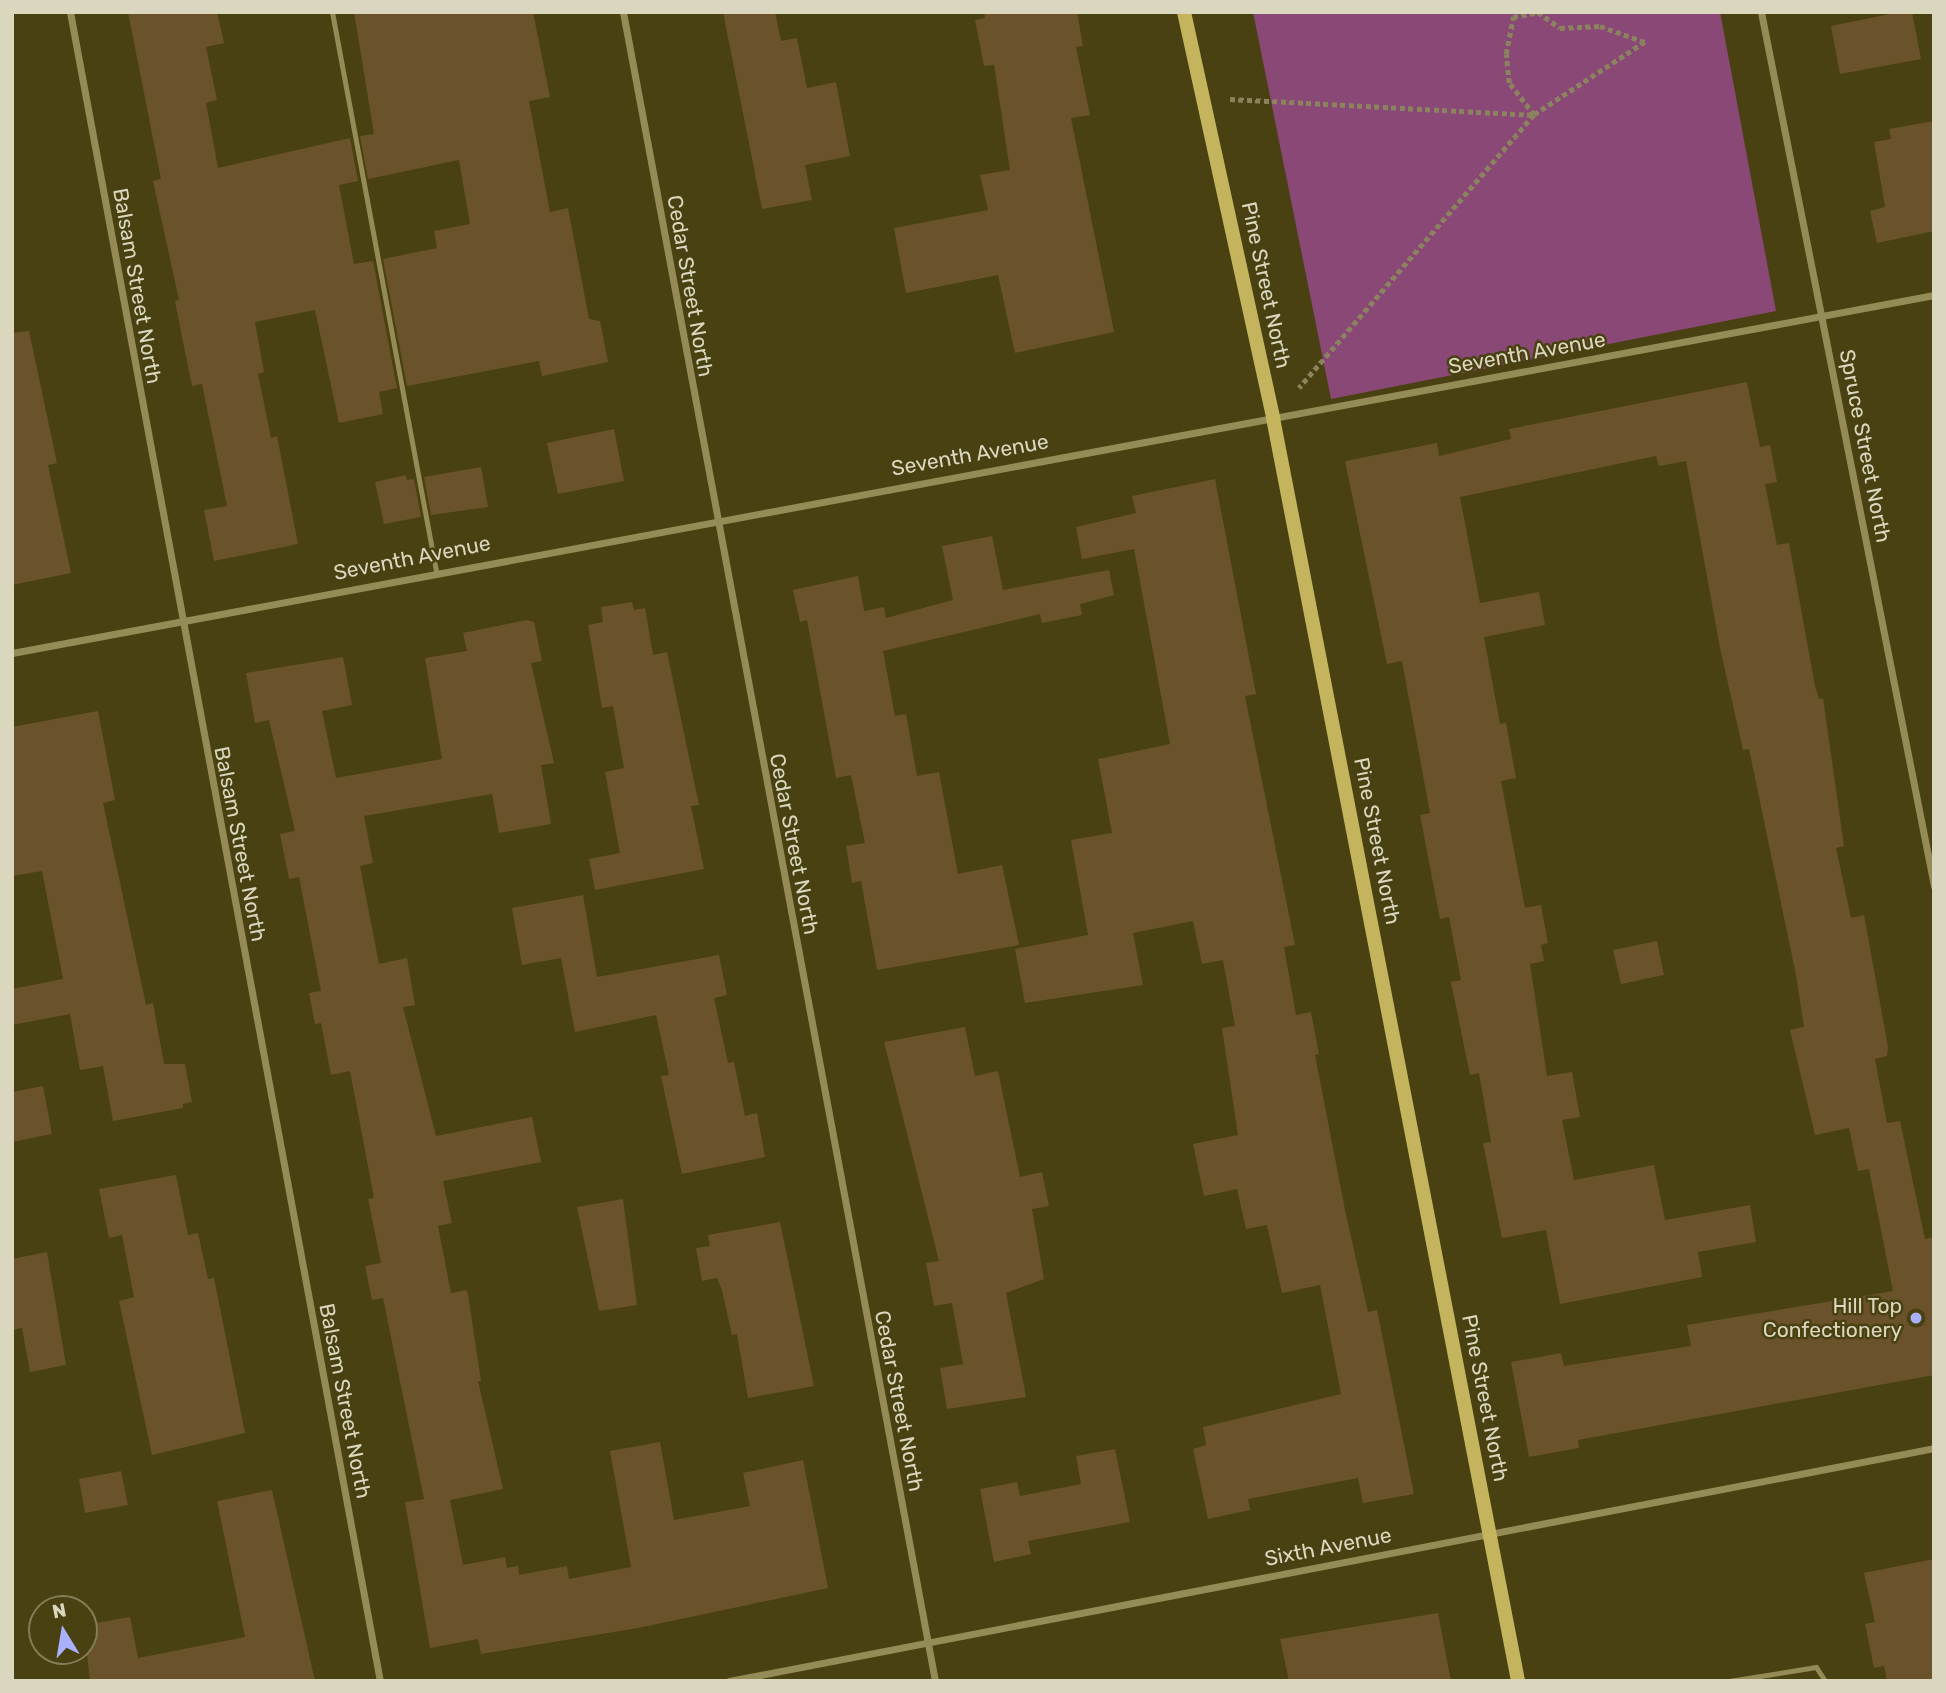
<!DOCTYPE html>
<style>
body{margin:0}
#map{position:relative;width:1946px;height:1693px;overflow:hidden;background:#494111;font-family:Rubik,sans-serif}
div>[style]{position:absolute}
.green>*{inset:0;background:#8a4876}
.building>*{inset:0;background:#6a532b}
.path>*{height:4.5px;margin-top:-2.25px;transform-origin:0;background:repeating-linear-gradient(90deg,#8a835e 0 5px,transparent 0 8.5px)}
.lane>*{height:5px;margin:-2.5px;padding:0 2.5px;transform-origin:2.5px;border-radius:2.5px;background:#948b56}
.street>*{height:7px;margin:-3.5px;padding:0 3.5px;transform-origin:3.5px;border-radius:3.5px;background:#948b56}
.secondary>*{height:14px;margin:-7px;padding:0 7px;transform-origin:7px;border-radius:7px;background:#c3b45d}
.dots>*{width:19px;height:19px;translate:-50% -50%;box-sizing:border-box;border:4px solid #494111;border-radius:50%}
span{translate:-50% -50%;white-space:nowrap;text-align:center;line-height:1.15;-webkit-text-stroke:5px #494111;paint-order:stroke}
.street-label{font-size:21px;color:#dbd7bf}
.poi-label{font-size:21px;color:#dbd7bf}
.right{translate:-100% -50%;text-align:right}
.frame{position:absolute;inset:0;border:14px solid #dbd7bf;pointer-events:none}
.north{position:absolute;left:28px;top:1595px;width:70px;height:70px;box-sizing:border-box;background:#494111;border:2px solid #837d57;border-radius:50%;rotate:349deg;font-size:19px;font-weight:700;line-height:28px;text-align:center;color:#dbd7bf}
.north::after{content:'';display:block;margin:auto;width:24px;height:32px;background:#a9b0fc;clip-path:polygon(50% 0,100% 100%,50% 72%,0 100%)}
</style>
<div id="map">
<div class="green">
<div style="clip-path:polygon(1253px 12px,1720px 12px,1776px 311px,1331px 399px)"></div>
</div>
<div class="building">
<div style="clip-path:polygon(128px 12px,217px 12px,224px 43px,206px 47px,217px 100px,206px 103px,218px 168px,350px 138px,358px 181px,339px 185px,354px 264px,373px 261px,397px 388px,379px 392px,383px 414px,339px 423px,315px 310px,255px 322px,264px 372px,258px 374px,271px 438px,277px 436px,298px 544px,214px 561px,204px 510px,227px 506px,202px 384px,192px 386px,182px 337px,175px 301px,179px 300px,153px 181px,161px 179px)"></div>
<div style="clip-path:polygon(354px 12px,533px 12px,550px 97px,529px 101px,550px 212px,568px 208px,589px 319px,600px 321px,608px 362px,542px 376px,539px 361px,407px 386px,383px 259px,437px 248px,434px 231px,470px 224px,459px 160px,368px 179px,360px 136px,374px 134px)"></div>
<div style="clip-path:polygon(723px 12px,775px 12px,781px 41px,797px 38px,807px 88px,836px 82px,850px 156px,805px 165px,812px 200px,762px 209px)"></div>
<div style="clip-path:polygon(984px 12px,1077px 12px,1083px 46px,1076px 47px,1090px 115px,1071px 118px,1114px 332px,1015px 353px,998px 275px,906px 293px,894px 228px,988px 210px,980px 175px,1010px 170px,994px 65px,984px 66px,975px 20px,985px 18px)"></div>
<div style="clip-path:polygon(1900px 12px,1912px 12px,1921px 59px,1840px 74px,1831px 26px)"></div>
<div style="clip-path:polygon(1934px 121px,1934px 231px,1877px 243px,1870px 211px,1885px 207px,1874px 142px,1891px 139px,1889px 129px)"></div>
<div style="clip-path:polygon(29px 331px,57px 463px,48px 465px,71px 573px,12px 585px,12px 333px)"></div>
<div style="clip-path:polygon(1747px 382px,1760px 447px,1770px 445px,1777px 482px,1765px 484px,1777px 545px,1789px 543px,1815px 686px,1819px 699px,1823px 698px,1844px 846px,1836px 848px,1851px 918px,1864px 915px,1888px 1047px,1887px 1056px,1875px 1059px,1887px 1123px,1900px 1121px,1925px 1239px,1934px 1237px,1934px 1375px,1578px 1440px,1579px 1448px,1529px 1457px,1511px 1362px,1561px 1353px,1564px 1366px,1691px 1346px,1687px 1325px,1893px 1291px,1869px 1169px,1858px 1171px,1849px 1128px,1815px 1135px,1790px 1030px,1804px 1027px,1796px 975px,1749px 749px,1743px 750px,1720px 648px,1686px 461px,1659px 466px,1656px 456px,1460px 497px,1480px 603px,1539px 592px,1545px 625px,1484px 637px,1500px 724px,1506px 723px,1516px 778px,1501px 781px,1525px 908px,1541px 905px,1548px 943px,1541px 945px,1544px 961px,1530px 964px,1547px 1076px,1572px 1072px,1580px 1117px,1562px 1120px,1574px 1180px,1654px 1165px,1665px 1220px,1750px 1205px,1756px 1242px,1698px 1252px,1702px 1277px,1560px 1304px,1546px 1230px,1502px 1238px,1483px 1143px,1491px 1142px,1479px 1073px,1470px 1075px,1451px 982px,1461px 980px,1449px 917px,1440px 919px,1420px 815px,1430px 813px,1402px 661px,1387px 664px,1345px 461px,1437px 443px,1439px 456px,1511px 439px,1509px 429px)"></div>
<div style="clip-path:polygon(614px 429px,624px 481px,558px 494px,547px 443px)"></div>
<div style="clip-path:polygon(481px 467px,488px 507px,431px 515px,424px 477px)"></div>
<div style="clip-path:polygon(406px 475px,407px 480px,414px 479px,421px 517px,384px 524px,375px 482px)"></div>
<div style="clip-path:polygon(1215px 479px,1256px 694px,1245px 696px,1295px 945px,1284px 947px,1296px 1015px,1311px 1012px,1319px 1054px,1315px 1055px,1345px 1210px,1368px 1312px,1377px 1310px,1414px 1494px,1363px 1503px,1358px 1478px,1248px 1499px,1250px 1510px,1208px 1519px,1193px 1449px,1206px 1445px,1203px 1427px,1341px 1394px,1320px 1285px,1282px 1293px,1267px 1225px,1246px 1229px,1237px 1189px,1204px 1196px,1193px 1144px,1238px 1135px,1222px 1028px,1235px 1026px,1223px 960px,1202px 964px,1193px 921px,1133px 933px,1143px 985px,1025px 1003px,1015px 949px,1088px 935px,1071px 840px,1112px 833px,1098px 759px,1170px 744px,1134px 549px,1082px 559px,1076px 527px,1136px 513px,1132px 496px)"></div>
<div style="clip-path:polygon(992px 536px,1003px 590px,1109px 570px,1114px 595px,1080px 604px,1082px 615px,1042px 623px,1040px 614px,883px 651px,895px 716px,906px 714px,917px 776px,939px 772px,958px 874px,1002px 865px,1019px 945px,877px 970px,861px 881px,852px 883px,846px 846px,865px 843px,851px 775px,836px 778px,807px 620px,800px 622px,793px 590px,858px 576px,864px 611px,884px 607px,886px 618px,953px 600px,942px 546px)"></div>
<div style="clip-path:polygon(632px 602px,634px 610px,645px 608px,653px 655px,667px 652px,699px 805px,691px 806px,704px 869px,595px 890px,589px 859px,620px 853px,605px 772px,624px 768px,613px 706px,602px 708px,588px 625px,603px 622px,601px 607px)"></div>
<div style="clip-path:polygon(527px 620px,534px 622px,542px 661px,531px 663px,554px 763px,541px 765px,551px 824px,499px 833px,492px 794px,364px 816px,373px 863px,360px 866px,379px 964px,407px 958px,415px 1005px,403px 1007px,436px 1136px,532px 1117px,541px 1162px,443px 1181px,452px 1223px,438px 1226px,451px 1293px,466px 1290px,468px 1294px,481px 1381px,478px 1381px,503px 1489px,450px 1500px,463px 1565px,505px 1557px,507px 1568px,518px 1566px,519px 1575px,567px 1566px,569px 1579px,631px 1567px,610px 1451px,660px 1442px,674px 1520px,750px 1506px,743px 1473px,803px 1460px,828px 1588px,638px 1628px,481px 1654px,478px 1639px,430px 1648px,405px 1502px,424px 1499px,383px 1298px,372px 1300px,365px 1266px,381px 1263px,368px 1199px,374px 1198px,350px 1071px,331px 1075px,321px 1023px,315px 1024px,309px 993px,321px 991px,299px 877px,289px 879px,280px 834px,295px 831px,269px 720px,255px 723px,246px 673px,343px 657px,352px 705px,322px 711px,336px 778px,442px 759px,425px 658px,467px 651px,463px 633px)"></div>
<div style="clip-path:polygon(98px 711px,115px 800px,103px 803px,146px 1005px,153px 1003px,164px 1064px,185px 1064px,192px 1102px,183px 1104px,183px 1108px,113px 1121px,103px 1066px,80px 1070px,70px 1014px,12px 1025px,12px 989px,63px 979px,42px 871px,12px 876px,12px 727px)"></div>
<div style="clip-path:polygon(583px 895px,597px 977px,719px 955px,727px 995px,714px 998px,728px 1063px,734px 1062px,745px 1116px,757px 1113px,765px 1157px,682px 1174px,661px 1076px,669px 1075px,656px 1015px,575px 1032px,561px 958px,522px 965px,512px 908px)"></div>
<div style="clip-path:polygon(1657px 941px,1664px 975px,1621px 984px,1613px 950px)"></div>
<div style="clip-path:polygon(965px 1027px,975px 1076px,998px 1071px,1020px 1177px,1042px 1172px,1049px 1206px,1032px 1209px,1044px 1279px,1006px 1293px,1026px 1397px,947px 1409px,940px 1368px,963px 1364px,952px 1303px,934px 1306px,926px 1263px,939px 1261px,884px 1042px)"></div>
<div style="clip-path:polygon(43px 1086px,52px 1134px,12px 1142px,12px 1092px)"></div>
<div style="clip-path:polygon(176px 1175px,188px 1235px,198px 1233px,208px 1279px,214px 1278px,245px 1433px,152px 1455px,119px 1301px,134px 1297px,122px 1235px,109px 1238px,99px 1189px)"></div>
<div style="clip-path:polygon(623px 1199px,637px 1305px,599px 1311px,577px 1207px)"></div>
<div style="clip-path:polygon(780px 1222px,814px 1386px,748px 1398px,737px 1334px,732px 1335px,722px 1290px,717px 1278px,702px 1281px,696px 1248px,710px 1246px,708px 1235px)"></div>
<div style="clip-path:polygon(47px 1252px,66px 1365px,30px 1372px,22px 1328px,12px 1330px,12px 1259px)"></div>
<div style="clip-path:polygon(1115px 1449px,1130px 1522px,1028px 1541px,1031px 1554px,994px 1562px,980px 1489px,1017px 1482px,1020px 1496px,1081px 1484px,1076px 1456px)"></div>
<div style="clip-path:polygon(121px 1471px,128px 1505px,85px 1513px,79px 1479px)"></div>
<div style="clip-path:polygon(272px 1490px,315px 1681px,90px 1681px,84px 1625px,130px 1617px,138px 1658px,245px 1637px,217px 1501px)"></div>
<div style="clip-path:polygon(1934px 1559px,1934px 1681px,1887px 1681px,1884px 1666px,1874px 1668px,1865px 1624px,1875px 1622px,1864px 1573px)"></div>
<div style="clip-path:polygon(1438px 1613px,1451px 1681px,1289px 1681px,1280px 1639px)"></div>
</div>
<div class="path">
<div style="left:1230px;top:99px;width:304px;rotate:3deg"></div>
<div style="left:1534px;top:115px;width:41px;rotate:-128deg"></div>
<div style="left:1509px;top:83px;width:29px;rotate:-96deg"></div>
<div style="left:1506px;top:54px;width:38px;rotate:-79deg"></div>
<div style="left:1513px;top:17px;width:25px;rotate:-11deg"></div>
<div style="left:1538px;top:12px;width:27px;rotate:36deg"></div>
<div style="left:1560px;top:28px;width:40px;rotate:-2.9deg"></div>
<div style="left:1600px;top:26px;width:48px;rotate:19.6deg"></div>
<div style="left:1645px;top:42px;width:133px;rotate:146.7deg"></div>
<div style="left:1534px;top:115px;width:360px;rotate:130.7deg"></div>
</div>
<div class="lane">
<div style="left:332px;top:12px;width:569px;rotate:79.46deg"></div>
<div style="left:1729px;top:1681px;width:88px;rotate:-9.1deg"></div>
<div style="left:1816px;top:1667px;width:17px;rotate:57deg"></div>
</div>
<div class="street">
<div style="left:70px;top:12px;width:1698px;rotate:79.48deg"></div>
<div style="left:623px;top:12px;width:1698px;rotate:79.41deg"></div>
<div style="left:1761px;top:12px;width:891px;rotate:78.8deg"></div>
<div style="left:12px;top:653px;width:1955px;rotate:-10.55deg"></div>
<div style="left:729px;top:1681px;width:1227px;rotate:-10.94deg"></div>
</div>
<div class="secondary">
<div style="left:1184px;top:12px;width:416px;rotate:77.6deg"></div>
<div style="left:1273px;top:418px;width:1287px;rotate:79.02deg"></div>
</div>
<div class="dots">
<div style="left:1916px;top:1318px;background:#a9b0fc"></div>
</div>
<div class="street-label">
<span style="left:1266px;top:285px;rotate:78deg">Pine Street North</span>
<span style="left:137px;top:286px;rotate:80deg">Balsam Street North</span>
<span style="left:690px;top:286px;rotate:80deg">Cedar Street North</span>
<span style="left:1527px;top:353px;rotate:-10deg">Seventh Avenue</span>
<span style="left:1865px;top:446px;rotate:79deg">Spruce Street North</span>
<span style="left:970px;top:455px;rotate:-10deg">Seventh Avenue</span>
<span style="left:412px;top:558px;rotate:-11deg">Seventh Avenue</span>
<span style="left:1377px;top:841px;rotate:79deg">Pine Street North</span>
<span style="left:240px;top:844px;rotate:79deg">Balsam Street North</span>
<span style="left:794px;top:844px;rotate:79deg">Cedar Street North</span>
<span style="left:1485px;top:1398px;rotate:79deg">Pine Street North</span>
<span style="left:345px;top:1401px;rotate:79deg">Balsam Street North</span>
<span style="left:899px;top:1401px;rotate:79deg">Cedar Street North</span>
<span style="left:1328px;top:1547px;rotate:-11deg">Sixth Avenue</span>
</div>
<div class="poi-label">
<span class="right" style="left:1902px;top:1318px">Hill Top<br>Confectionery</span>
</div>
<div class="frame"></div>
<div class="north">N</div>
</div>
